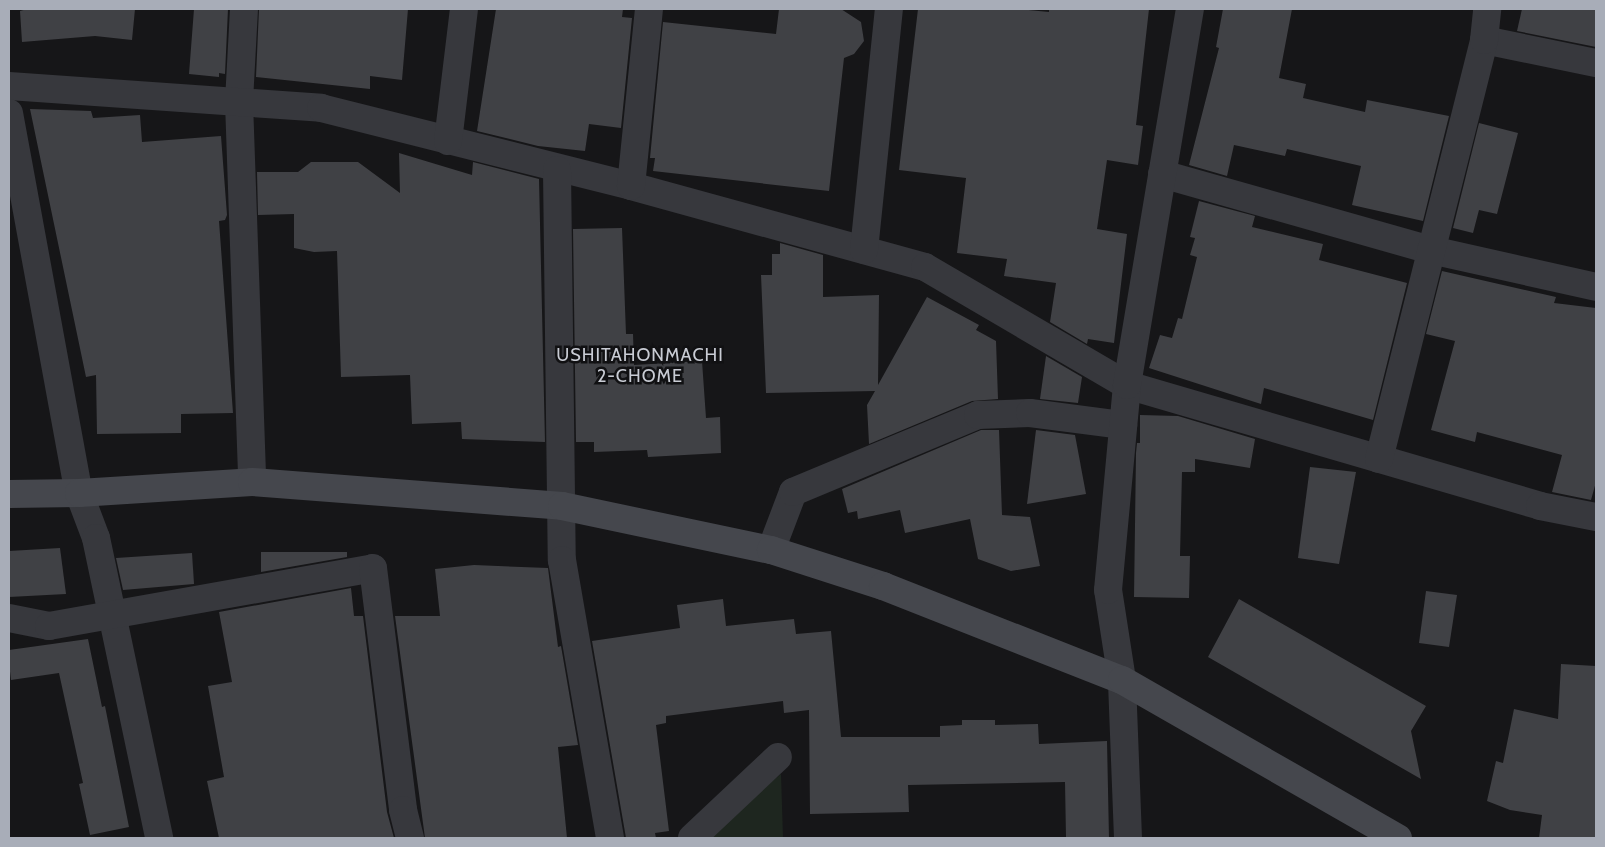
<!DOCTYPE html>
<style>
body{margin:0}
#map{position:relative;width:1605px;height:847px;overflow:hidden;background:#161618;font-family:Cabin,sans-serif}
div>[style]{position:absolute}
.green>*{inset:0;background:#1e261f}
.building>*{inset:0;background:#404145}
.street>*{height:28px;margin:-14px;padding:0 14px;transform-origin:14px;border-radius:14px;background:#37383d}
.secondary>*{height:28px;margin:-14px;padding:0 14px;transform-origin:14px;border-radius:14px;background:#45474d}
span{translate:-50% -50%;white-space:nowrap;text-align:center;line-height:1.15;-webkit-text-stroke:5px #111113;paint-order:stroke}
.neighbourhood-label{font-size:18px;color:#c9ccd4;letter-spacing:1px}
.frame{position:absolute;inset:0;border:10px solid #a8adb8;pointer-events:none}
</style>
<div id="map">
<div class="green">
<div style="clip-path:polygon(781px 774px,783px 838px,707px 838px,732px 812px)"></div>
</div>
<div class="building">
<div style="clip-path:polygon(27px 9px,135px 9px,132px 40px,95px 36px,22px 42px,20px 11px)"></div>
<div style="clip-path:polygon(194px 9px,228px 9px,225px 74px,219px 73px,219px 77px,189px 74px)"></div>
<div style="clip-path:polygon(259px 9px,408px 9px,402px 80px,370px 76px,370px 89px,256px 77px)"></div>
<div style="clip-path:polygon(496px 9px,623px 9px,622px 17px,632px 18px,621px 128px,589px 124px,585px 151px,538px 146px,477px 131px)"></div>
<div style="clip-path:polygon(779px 9px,841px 9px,861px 22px,864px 41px,854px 54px,844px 58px,829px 191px,653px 171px,655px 158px,650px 158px,663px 22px,776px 34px)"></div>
<div style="clip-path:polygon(918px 9px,1018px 9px,1049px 12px,1049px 9px,1149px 9px,1136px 125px,1143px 126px,1138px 165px,1107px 160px,1097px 229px,1127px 234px,1114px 343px,1088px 339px,1087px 344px,1050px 322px,1056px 283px,1004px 276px,1007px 259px,957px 253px,966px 178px,899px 170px)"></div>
<div style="clip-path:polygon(1223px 9px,1292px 9px,1279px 78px,1306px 84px,1303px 98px,1365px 112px,1367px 100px,1449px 116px,1423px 221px,1352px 205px,1361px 166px,1287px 149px,1285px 156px,1234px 145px,1227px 176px,1189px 165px,1219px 48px,1216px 47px)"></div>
<div style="clip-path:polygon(1522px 9px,1596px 9px,1596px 47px,1517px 31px)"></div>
<div style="clip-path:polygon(30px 109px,91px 111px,93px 118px,140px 115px,142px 142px,221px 136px,227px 215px,225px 220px,219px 221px,233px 413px,181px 414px,181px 433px,97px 434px,96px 375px,86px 377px)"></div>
<div style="clip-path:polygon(1479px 123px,1518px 133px,1497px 214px,1479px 210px,1473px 233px,1453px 228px)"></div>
<div style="clip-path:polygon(399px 153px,472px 175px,473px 162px,539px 179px,545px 442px,462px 439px,461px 422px,412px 424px,410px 375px,341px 377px,337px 251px,314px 252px,294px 248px,294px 214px,258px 215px,257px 172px,298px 172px,311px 162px,358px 162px,400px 193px)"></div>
<div style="clip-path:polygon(1199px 201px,1255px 216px,1252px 227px,1323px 244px,1319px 260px,1407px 283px,1373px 420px,1264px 388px,1261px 404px,1149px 368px,1160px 335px,1172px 338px,1178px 318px,1182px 319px,1197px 257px,1190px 255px,1195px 238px,1190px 237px)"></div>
<div style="clip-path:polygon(622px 228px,626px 334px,633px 334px,634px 365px,702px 361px,706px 418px,720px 417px,721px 453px,648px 457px,647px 450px,594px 452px,594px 442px,576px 442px,573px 229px)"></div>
<div style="clip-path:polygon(780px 243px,823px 255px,823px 297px,879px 295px,878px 385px,927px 297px,979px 325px,976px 330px,996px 341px,998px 399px,972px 401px,869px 444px,867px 405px,875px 391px,766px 393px,761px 275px,772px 275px,772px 254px,780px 254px)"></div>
<div style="clip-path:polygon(1442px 271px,1556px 297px,1554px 303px,1596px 308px,1596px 482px,1591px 500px,1552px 492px,1562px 455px,1477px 432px,1475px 442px,1431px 430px,1455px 341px,1426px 334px)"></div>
<div style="clip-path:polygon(1046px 356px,1082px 377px,1078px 403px,1040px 399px)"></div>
<div style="clip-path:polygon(1140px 415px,1178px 416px,1255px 439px,1250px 468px,1195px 459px,1195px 472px,1182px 472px,1180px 556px,1190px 556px,1189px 598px,1134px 597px,1136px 453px,1137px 443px,1140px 443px)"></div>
<div style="clip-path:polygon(981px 430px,999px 430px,1002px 515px,1030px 517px,1040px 566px,1011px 571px,978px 559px,970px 519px,905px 533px,900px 510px,858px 519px,857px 511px,848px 513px,842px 489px)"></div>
<div style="clip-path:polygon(1036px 430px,1075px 435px,1086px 494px,1027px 504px)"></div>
<div style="clip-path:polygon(1310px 467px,1356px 472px,1339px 564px,1298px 558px)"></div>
<div style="clip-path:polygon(60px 548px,66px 594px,9px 597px,9px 551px)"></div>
<div style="clip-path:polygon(261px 552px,347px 552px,347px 557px,261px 572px)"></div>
<div style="clip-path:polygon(192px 553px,194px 584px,123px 590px,116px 558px)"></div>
<div style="clip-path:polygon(474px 565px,548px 568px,558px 647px,561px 646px,578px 745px,558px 747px,567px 838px,425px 838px,395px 616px,440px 616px,435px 569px)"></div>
<div style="clip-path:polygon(351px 588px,354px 616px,363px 616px,387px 812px,394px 838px,219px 838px,207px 781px,224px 777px,208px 686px,232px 682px,219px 612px)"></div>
<div style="clip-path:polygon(1426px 591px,1457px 595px,1449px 647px,1419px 643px)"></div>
<div style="clip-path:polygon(723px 599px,726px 626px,794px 619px,796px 634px,831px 631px,841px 737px,940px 737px,940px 726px,962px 725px,962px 720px,995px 720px,995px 725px,1038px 724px,1039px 744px,1107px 741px,1109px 838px,1066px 838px,1065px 782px,908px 785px,909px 812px,810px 814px,809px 710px,784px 713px,783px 701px,666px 716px,666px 723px,656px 725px,669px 831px,655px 833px,656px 838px,626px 838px,592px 641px,680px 628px,677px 605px)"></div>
<div style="clip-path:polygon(1239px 599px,1426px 706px,1411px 731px,1421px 779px,1208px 657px)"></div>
<div style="clip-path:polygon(88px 639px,102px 707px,105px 706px,129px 827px,90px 835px,79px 784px,83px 783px,59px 673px,11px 680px,9px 663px,9px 650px)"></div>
<div style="clip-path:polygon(1561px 664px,1596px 666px,1596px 838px,1539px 838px,1542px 815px,1510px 810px,1487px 801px,1496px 761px,1503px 763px,1514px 709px,1558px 719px)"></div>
</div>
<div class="street">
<div style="left:244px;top:9px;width:93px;rotate:93.1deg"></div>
<div style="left:239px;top:102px;width:380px;rotate:88deg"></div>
<div style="left:1484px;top:40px;width:114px;rotate:11.6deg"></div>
<div style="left:9px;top:86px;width:313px;rotate:4deg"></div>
<div style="left:321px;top:108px;width:320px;rotate:14.1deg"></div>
<div style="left:631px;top:186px;width:305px;rotate:15.4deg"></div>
<div style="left:925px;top:267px;width:234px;rotate:30.3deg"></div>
<div style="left:1127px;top:385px;width:430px;rotate:16.3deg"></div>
<div style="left:1540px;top:506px;width:57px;rotate:11.1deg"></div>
<div style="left:9px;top:113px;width:386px;rotate:79.6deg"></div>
<div style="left:79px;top:493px;width:48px;rotate:69.3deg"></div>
<div style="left:96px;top:538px;width:307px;rotate:78.1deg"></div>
<div style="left:448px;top:141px;width:133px;rotate:-83.1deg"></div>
<div style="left:557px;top:170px;width:390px;rotate:89.3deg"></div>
<div style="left:562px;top:560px;width:282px;rotate:80.2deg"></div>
<div style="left:1162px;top:174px;width:280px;rotate:15.8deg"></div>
<div style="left:1431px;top:250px;width:169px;rotate:12.6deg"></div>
<div style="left:631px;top:186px;width:178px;rotate:-84.2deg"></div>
<div style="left:864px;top:250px;width:242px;rotate:-84.1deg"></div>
<div style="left:1379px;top:459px;width:432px;rotate:-75.9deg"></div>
<div style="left:1484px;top:40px;width:31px;rotate:-84deg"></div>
<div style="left:771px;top:550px;width:62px;rotate:-69.2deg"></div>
<div style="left:793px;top:492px;width:200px;rotate:-22.6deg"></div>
<div style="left:978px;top:415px;width:52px;rotate:-2.2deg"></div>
<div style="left:1030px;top:413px;width:94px;rotate:7.4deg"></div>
<div style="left:9px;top:618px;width:41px;rotate:11.3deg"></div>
<div style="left:49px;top:626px;width:329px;rotate:-10.1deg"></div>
<div style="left:373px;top:568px;width:244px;rotate:82.9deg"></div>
<div style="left:403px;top:810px;width:29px;rotate:76deg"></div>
<div style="left:692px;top:838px;width:118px;rotate:-43.3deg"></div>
<div style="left:1128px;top:838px;width:158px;rotate:-92.2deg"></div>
<div style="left:1122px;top:680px;width:91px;rotate:-98.8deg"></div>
<div style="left:1108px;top:590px;width:206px;rotate:-84.7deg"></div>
<div style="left:1127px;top:385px;width:381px;rotate:-80.5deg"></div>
</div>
<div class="secondary">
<div style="left:9px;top:494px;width:70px;rotate:-0.8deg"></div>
<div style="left:79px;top:493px;width:173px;rotate:-3.6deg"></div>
<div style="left:252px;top:482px;width:311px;rotate:4.4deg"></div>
<div style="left:562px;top:506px;width:214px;rotate:11.9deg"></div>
<div style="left:771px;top:550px;width:118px;rotate:17.8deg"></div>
<div style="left:883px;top:586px;width:257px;rotate:21.5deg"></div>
<div style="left:1122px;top:680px;width:318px;rotate:29.8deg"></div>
</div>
<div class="neighbourhood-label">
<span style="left:640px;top:366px">USHITAHONMACHI<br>2-CHOME</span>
</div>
<div class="frame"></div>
</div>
